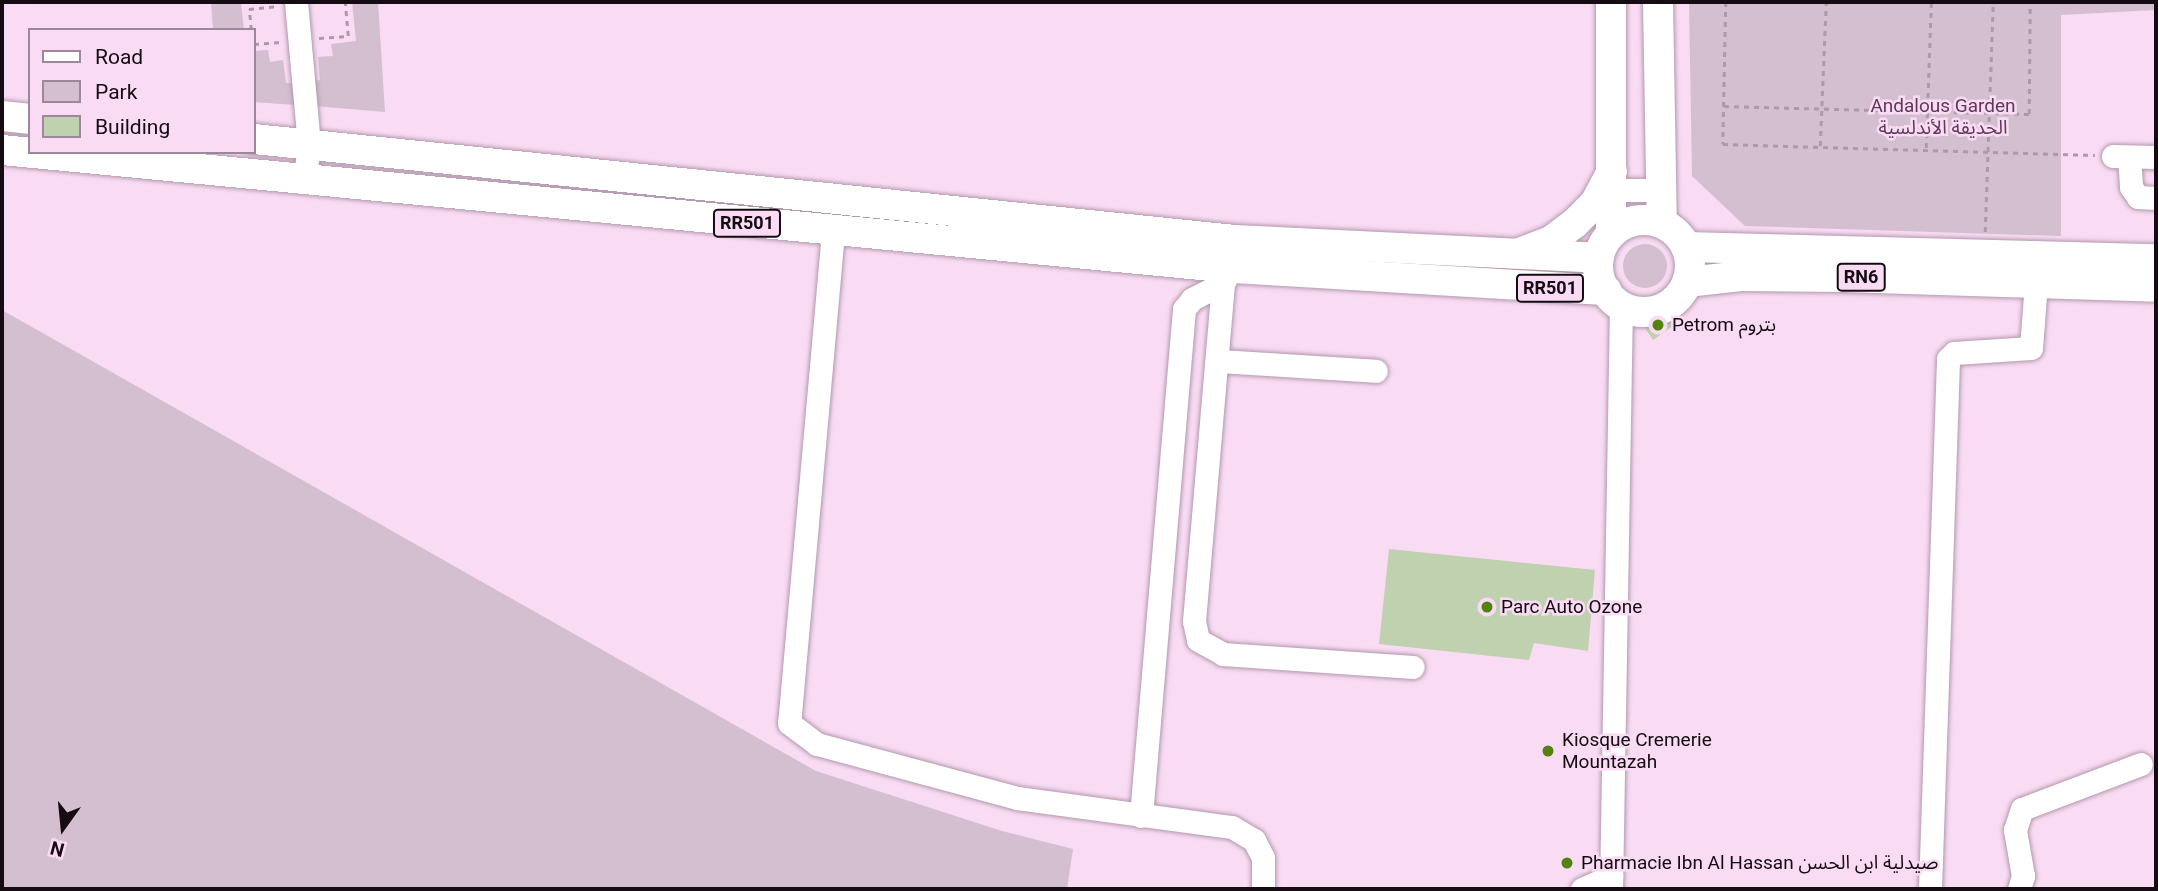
<!DOCTYPE html>
<meta charset="utf-8">
<style>
body{margin:0}
#map{position:relative;width:2158px;height:891px;overflow:hidden;background:#f9dcf3;font-family:Roboto,"Noto Sans Arabic",sans-serif}
div>[style]{position:absolute}
.green>*{inset:0;background:#d3bfcf}
.round{border-radius:50%}
.building>*{inset:0;background:#c0d1b0}
.path>*{height:2.5px;margin-top:-1.25px;transform-origin:0;background:repeating-linear-gradient(90deg,#af98aa 0 5px,transparent 0 10px)}
.roads{filter:drop-shadow(0 0 2px #b298ad) drop-shadow(0 0 2px #b298ad)}
.minor>*{height:23px;margin:-11.5px;padding:0 11.5px;transform-origin:11.5px;border-radius:11.5px;background:#fff}
.major>*{height:30px;margin:-15px;padding:0 15px;transform-origin:15px;border-radius:15px;background:#fff}
.major>.ring{margin:-15px;padding:0;box-sizing:content-box;background:none;border:30px solid #fff;border-radius:50%}
.dots>*{width:19px;height:19px;translate:-50% -50%;box-sizing:border-box;border:4px solid #f9dcf3;border-radius:50%}
span{translate:-50% -50%;white-space:nowrap;text-align:center;line-height:1.15;-webkit-text-stroke:5px #f9dcf3;paint-order:stroke}
.shield-label span{padding:2px 5px;background:#f9dcf3;border:2px solid;border-radius:5px;-webkit-text-stroke-width:0}
.shield-label{font-size:18px;color:#140b13;font-weight:700}
.park-label{font-size:19px;color:#60385b}
.poi-label{font-size:19px;color:#140b13}
.left{translate:0 -50%;text-align:left}
.frame{position:absolute;inset:0;border:4px solid #140b13;pointer-events:none}
.legend{position:absolute;left:28px;top:28px;width:228px;height:126px;box-sizing:border-box;background:#f9dcf3;border:2px solid #9d8899;margin:0;padding:9px 12px;list-style:none;font-size:21px;color:#140b13}
.legend li{display:flex;align-items:center;gap:14px;height:35px}
.legend b{width:35px;border:2px solid #9d8899}
.north{position:absolute;left:28px;top:793px;width:70px;height:70px;-webkit-text-stroke:5px #f9dcf3;paint-order:stroke;rotate:195deg;font-size:19px;font-weight:700;line-height:28px;text-align:center;color:#140b13}
.north::after{content:'';display:block;margin:auto;width:24px;height:32px;background:#140b13;clip-path:polygon(50% 0,100% 100%,50% 72%,0 100%)}
</style>
<div id="map">
<div class="green">
<div style="clip-path:polygon(211px 2px,252px 2px,241px 3px,244px 30px,213px 30px)"></div>
<div style="clip-path:polygon(352px 2px,378px 2px,385px 112px,315px 106px,312px 81px,320px 80px,318px 57px,333px 56px,331px 44px,356px 41px)"></div>
<div style="clip-path:polygon(1689px 2px,2156px 2px,2156px 10px,2061px 15px,2061px 236px,1745px 226px,1692px 176px)"></div>
<div style="clip-path:polygon(268px 50px,270px 62px,283px 60px,286px 83px,293px 83px,295px 105px,254px 102px,254px 51px)"></div>
<div class="round" style="left:1623px;top:244px;width:44px;height:44px"></div>
<div style="clip-path:polygon(2px 310px,816px 771px,1002px 831px,1073px 849px,1067px 889px,2px 889px)"></div>
</div>
<div class="building">
<div style="clip-path:polygon(1663px 311px,1673px 326px,1653px 340px,1643px 325px)"></div>
<div style="clip-path:polygon(1389px 549px,1595px 570px,1588px 651px,1534px 643px,1529px 660px,1379px 644px)"></div>
</div>
<div class="path">
<div style="left:1726px;top:2px;width:142px;rotate:91.2deg"></div>
<div style="left:1723px;top:144px;width:372px;rotate:1.7deg"></div>
<div style="left:251px;top:30px;width:21px;rotate:-95deg"></div>
<div style="left:249px;top:9px;width:27px;rotate:-6deg"></div>
<div style="left:319px;top:38px;width:29px;rotate:-4deg"></div>
<div style="left:348px;top:36px;width:34px;rotate:-95deg"></div>
<div style="left:254px;top:44px;width:27px;rotate:-4deg"></div>
<div style="left:1724px;top:106px;width:305px;rotate:1.5deg"></div>
<div style="left:2029px;top:114px;width:112px;rotate:-89.5deg"></div>
<div style="left:1820px;top:146px;width:144px;rotate:-87.6deg"></div>
<div style="left:1926px;top:148px;width:146px;rotate:-88deg"></div>
<div style="left:1985px;top:232px;width:230px;rotate:-88deg"></div>
</div>
<div class="roads">
<div class="minor">
<div style="left:296px;top:2px;width:143px;rotate:84.8deg"></div>
<div style="left:309px;top:144px;width:34px;rotate:97deg"></div>
<div style="left:2113px;top:156px;width:43px;rotate:1.3deg"></div>
<div style="left:2129px;top:157px;width:30px;rotate:86deg"></div>
<div style="left:2131px;top:187px;width:12px;rotate:55deg"></div>
<div style="left:2138px;top:197px;width:18px;rotate:3deg"></div>
<div style="left:1614px;top:190px;width:46px"></div>
<div style="left:833px;top:232px;width:493px;rotate:95.1deg"></div>
<div style="left:789px;top:723px;width:35px;rotate:37deg"></div>
<div style="left:817px;top:744px;width:207px;rotate:15.1deg"></div>
<div style="left:1017px;top:798px;width:217px;rotate:7.7deg"></div>
<div style="left:1232px;top:827px;width:26px;rotate:31deg"></div>
<div style="left:1254px;top:840px;width:20px;rotate:63deg"></div>
<div style="left:1263px;top:858px;width:31px;rotate:90deg"></div>
<div style="left:1223px;top:283px;width:339px;rotate:94.9deg"></div>
<div style="left:1194px;top:621px;width:19px;rotate:78deg"></div>
<div style="left:1198px;top:640px;width:29px;rotate:29deg"></div>
<div style="left:1223px;top:654px;width:190px;rotate:3.9deg"></div>
<div style="left:1219px;top:361px;width:157px;rotate:3.6deg"></div>
<div style="left:1141px;top:816px;width:509px;rotate:-85.15deg"></div>
<div style="left:1184px;top:309px;width:13px;rotate:-51deg"></div>
<div style="left:1192px;top:299px;width:35px;rotate:-27deg"></div>
<div style="left:1223px;top:283px;width:17px;rotate:-59deg"></div>
<div style="left:1232px;top:268px;width:15px;rotate:-86deg"></div>
<div style="left:1582px;top:889px;width:32px;rotate:-24deg"></div>
<div style="left:1611px;top:889px;width:584px;rotate:-89.02deg"></div>
<div style="left:1930px;top:889px;width:530px;rotate:-88.05deg"></div>
<div style="left:1948px;top:359px;width:8px;rotate:-45deg"></div>
<div style="left:1954px;top:353px;width:77px;rotate:-3.7deg"></div>
<div style="left:2031px;top:348px;width:65px;rotate:-85.6deg"></div>
<div style="left:2019px;top:889px;width:14px;rotate:-73deg"></div>
<div style="left:2023px;top:876px;width:47px;rotate:-99.9deg"></div>
<div style="left:2015px;top:830px;width:22px;rotate:-72deg"></div>
<div style="left:2022px;top:809px;width:127px;rotate:-20.7deg"></div>
</div>
<div class="major">
<div style="left:1611px;top:2px;width:232px;rotate:90deg"></div>
<div style="left:1658px;top:2px;width:221px;rotate:89deg"></div>
<div style="left:2px;top:116px;width:28px;rotate:6deg"></div>
<div style="left:254px;top:139px;width:986px;rotate:5.88deg"></div>
<div style="left:1235px;top:240px;width:364px;rotate:2.8deg"></div>
<div style="left:2px;top:150px;width:1236px;rotate:5.48deg"></div>
<div style="left:1232px;top:268px;width:375px;rotate:3.4deg"></div>
<div class="ring" style="left:1598px;top:220px;width:62px;height:62px"></div>
<div style="left:1686px;top:247px;width:470px;rotate:1.5deg"></div>
<div style="left:1522px;top:252px;width:31px;rotate:-21deg"></div>
<div style="left:1551px;top:241px;width:30px;rotate:-37deg"></div>
<div style="left:1575px;top:223px;width:28px;rotate:-45deg"></div>
<div style="left:1595px;top:203px;width:36px;rotate:-62deg"></div>
<div style="left:1687px;top:282px;width:54px;rotate:-6.3deg"></div>
<div style="left:1741px;top:276px;width:103px;rotate:0.6deg"></div>
<div style="left:1844px;top:277px;width:312px;rotate:1.8deg"></div>
</div>
</div>
<div class="dots">
<div style="left:1658px;top:325px;background:#55820e"></div>
<div style="left:1487px;top:607px;background:#55820e"></div>
<div style="left:1548px;top:751px;background:#55820e"></div>
<div style="left:1567px;top:863px;background:#55820e"></div>
</div>
<div class="shield-label">
<span style="left:747px;top:223px">RR501</span>
<span style="left:1861px;top:277px">RN6</span>
<span style="left:1550px;top:288px">RR501</span>
</div>
<div class="park-label">
<span style="left:1943px;top:117px">Andalous Garden<br>الحديقة الأندلسية</span>
</div>
<div class="poi-label">
<span class="left" style="left:1672px;top:325px">Petrom بتروم</span>
<span class="left" style="left:1501px;top:607px">Parc Auto Ozone</span>
<span class="left" style="left:1562px;top:751px">Kiosque Cremerie<br>Mountazah</span>
<span class="left" style="left:1581px;top:863px">Pharmacie Ibn Al Hassan صيدلية ابن الحسن</span>
</div>
<div class="frame"></div>
<ul class="legend">
<li><b style="height:9px;background:#fff"></b>Road</li>
<li><b style="height:19px;background:#d3bfcf"></b>Park</li>
<li><b style="height:19px;background:#c0d1b0"></b>Building</li>
</ul>
<div class="north">N</div>
</div>
